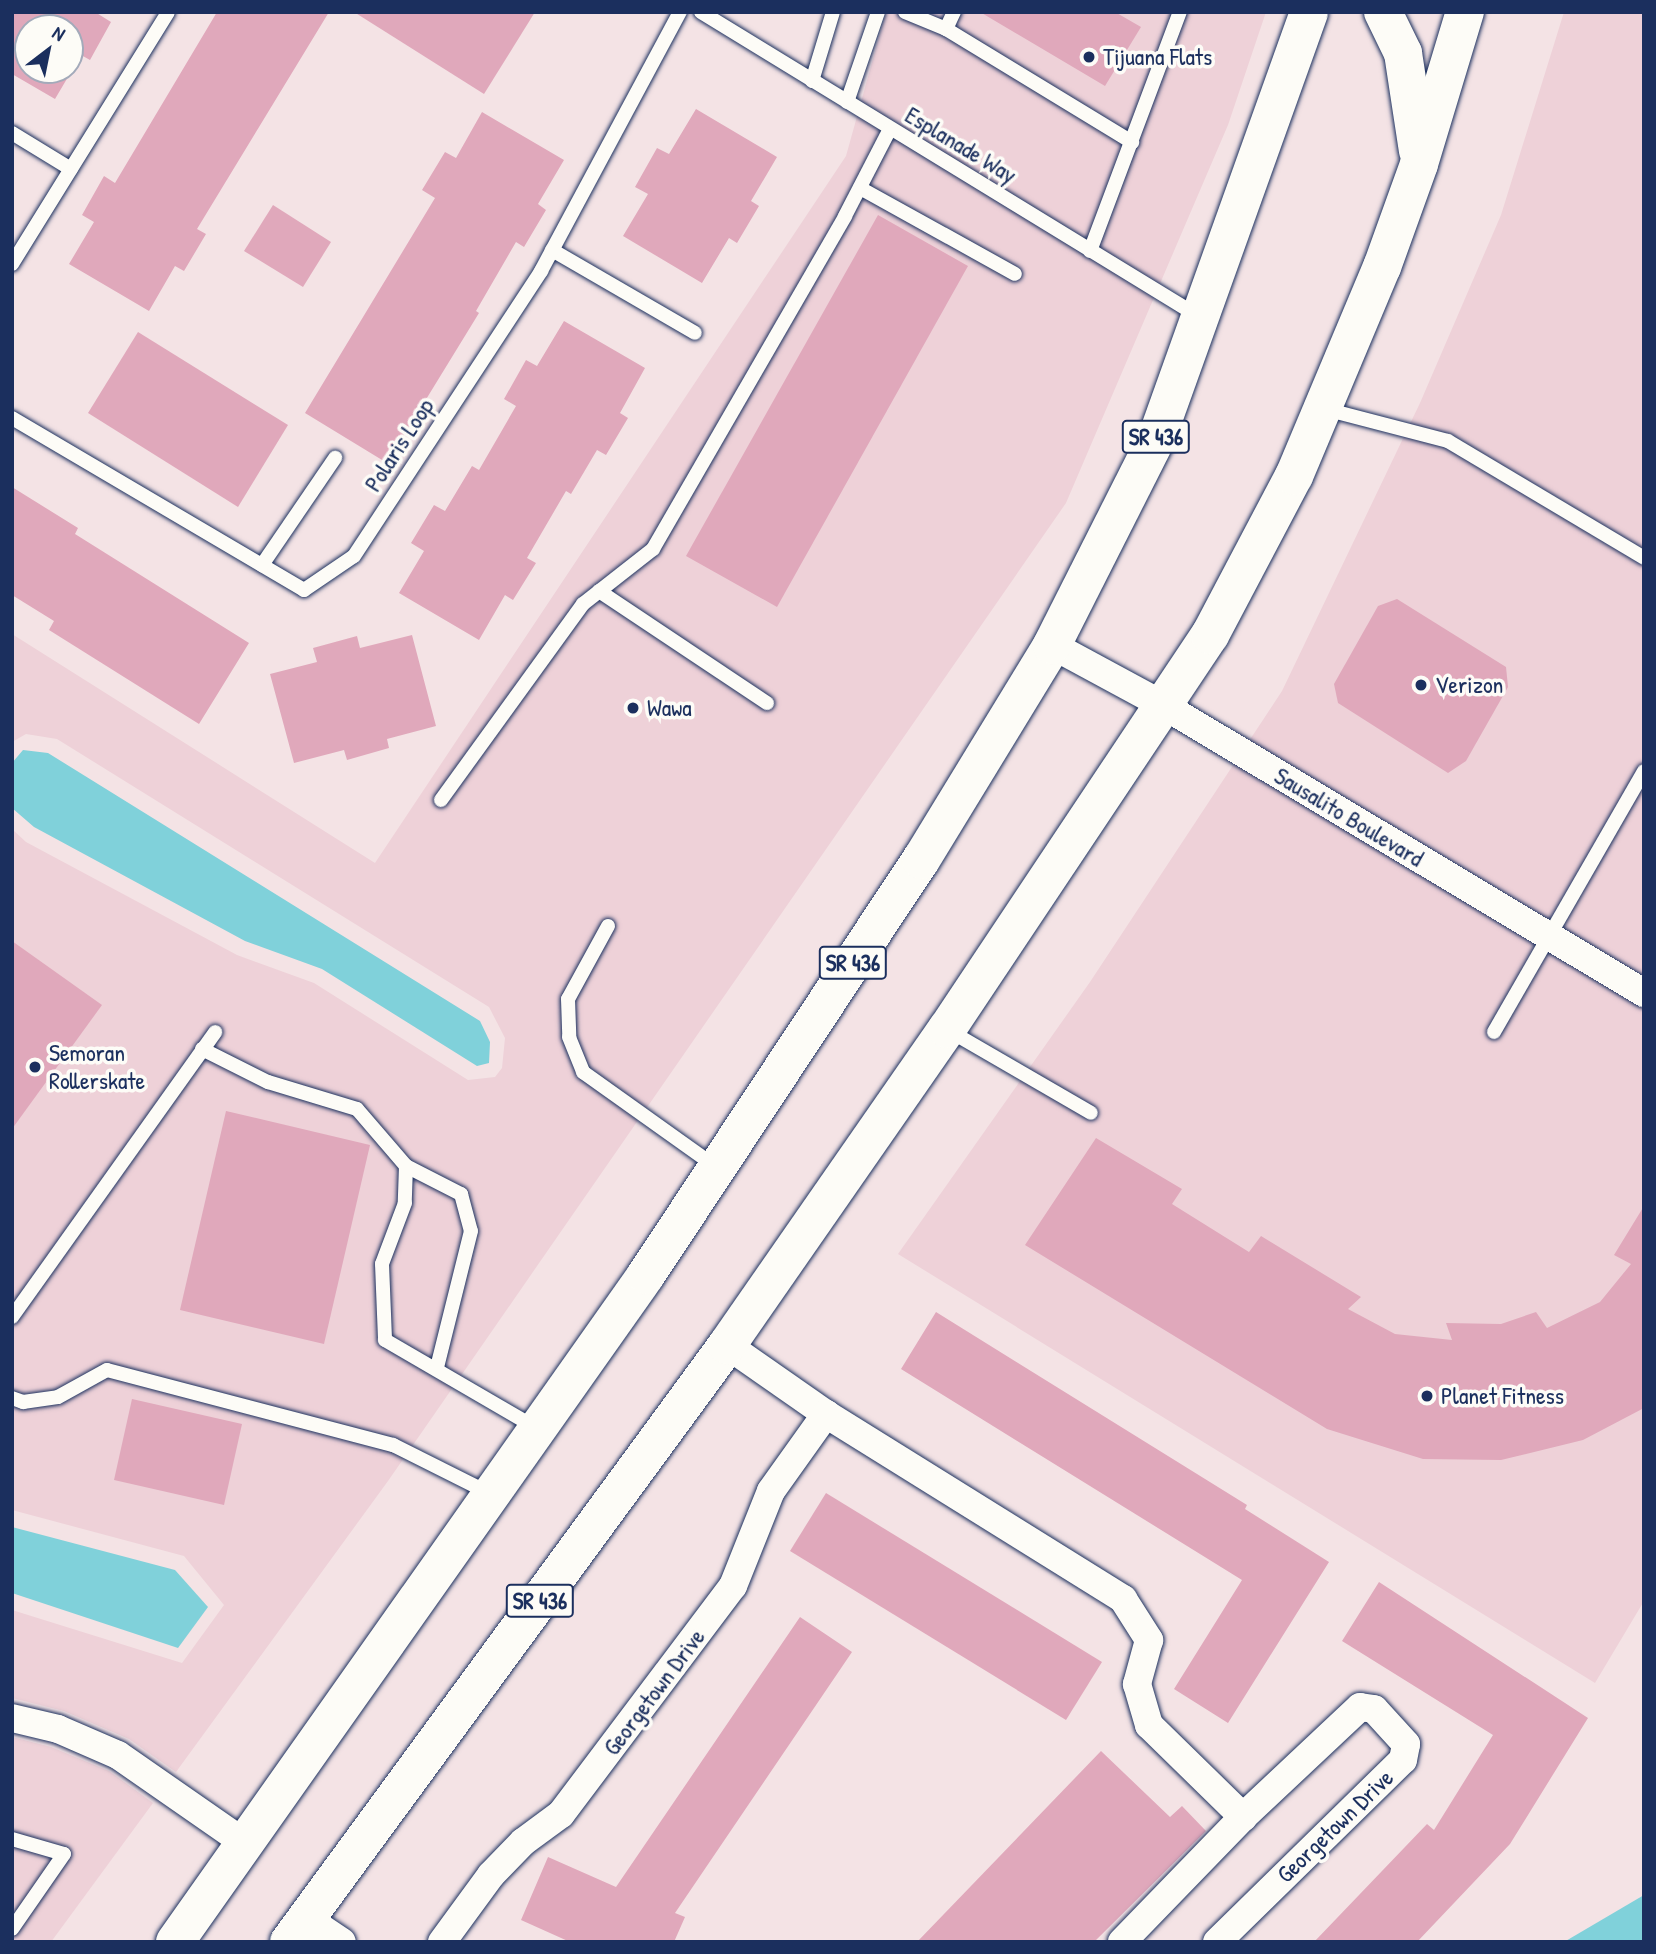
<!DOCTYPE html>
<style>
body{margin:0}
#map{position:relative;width:1656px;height:1954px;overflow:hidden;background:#f4e3e5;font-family:"Patrick Hand",sans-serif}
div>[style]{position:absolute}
.built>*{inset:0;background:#eed1d8}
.water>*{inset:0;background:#80d1da}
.building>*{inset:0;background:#e0a8bb}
.roads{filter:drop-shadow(0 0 2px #1b2f5e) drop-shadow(0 0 2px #1b2f5e)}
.lane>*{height:14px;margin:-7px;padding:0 7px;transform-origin:7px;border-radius:7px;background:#fdfcf7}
.street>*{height:28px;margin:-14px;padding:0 14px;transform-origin:14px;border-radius:14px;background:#fdfcf7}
.primary>*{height:38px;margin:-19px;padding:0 19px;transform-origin:19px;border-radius:19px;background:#fdfcf7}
.dots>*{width:19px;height:19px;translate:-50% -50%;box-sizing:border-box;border:4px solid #fdfcf7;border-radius:50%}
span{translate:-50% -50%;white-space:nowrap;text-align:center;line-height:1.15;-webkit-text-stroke:7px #fdfcf7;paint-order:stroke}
.shield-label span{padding:2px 5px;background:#fdfcf7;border:2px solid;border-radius:5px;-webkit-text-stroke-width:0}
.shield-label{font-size:23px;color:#1b2f5e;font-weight:700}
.poi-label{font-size:24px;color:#1b2f5e}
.left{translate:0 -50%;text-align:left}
.street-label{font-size:24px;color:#1b2f5e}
.frame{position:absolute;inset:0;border:14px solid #1b2f5e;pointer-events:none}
.north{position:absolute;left:14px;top:14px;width:70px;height:70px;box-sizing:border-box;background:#fdfcf7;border:2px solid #a3aaba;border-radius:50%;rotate:32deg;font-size:19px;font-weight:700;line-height:28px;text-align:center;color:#1b2f5e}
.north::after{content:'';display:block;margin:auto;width:24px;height:32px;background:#1b2f5e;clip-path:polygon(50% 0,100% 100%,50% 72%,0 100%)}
</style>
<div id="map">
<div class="built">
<div style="clip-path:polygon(886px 12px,1266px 12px,1228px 125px,1066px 503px,388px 1481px,176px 1772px,129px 1739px,64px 1711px,12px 1698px,12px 1610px,182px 1663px,224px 1605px,184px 1556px,12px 1510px,12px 829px,26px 842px,237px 955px,314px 983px,468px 1080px,495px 1077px,502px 1068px,505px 1038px,489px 1007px,57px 739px,26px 734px,12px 742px,12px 634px,375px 863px,846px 156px)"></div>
<div style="clip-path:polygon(1564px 12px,1644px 12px,1644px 1601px,1595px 1683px,898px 1254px,1090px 982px,1282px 691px,1420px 403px,1501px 215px)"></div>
<div style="clip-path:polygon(12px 1737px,51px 1747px,109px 1771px,153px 1803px,51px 1942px,12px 1942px)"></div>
</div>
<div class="water">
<div style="clip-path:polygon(23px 750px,48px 753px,480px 1021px,490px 1042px,489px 1063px,477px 1066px,322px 969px,245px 941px,34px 827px,12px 808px,12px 763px)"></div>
<div style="clip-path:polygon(12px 1527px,175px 1570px,208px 1607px,178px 1648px,12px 1593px)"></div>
<div style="clip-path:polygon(1644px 1895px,1644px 1942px,1564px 1942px)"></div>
</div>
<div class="building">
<div style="clip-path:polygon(evenodd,12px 12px,95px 12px,111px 22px,90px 60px,81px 55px,55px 99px,12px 74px,12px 12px,28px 28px,70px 28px,70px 70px,28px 70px,28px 28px)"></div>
<div style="clip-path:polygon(217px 12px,329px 12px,197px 229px,206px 234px,184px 271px,175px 266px,149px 311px,69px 264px,94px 222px,82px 215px,104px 176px,115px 183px)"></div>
<div style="clip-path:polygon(354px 12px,535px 12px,484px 94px)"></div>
<div style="clip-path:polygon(980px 12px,1115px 12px,1141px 27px,1105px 86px)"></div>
<div style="clip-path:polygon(696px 109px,777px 157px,751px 201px,759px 206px,737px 243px,729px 238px,702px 283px,623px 236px,648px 194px,635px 187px,657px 148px,669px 154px)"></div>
<div style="clip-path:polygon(482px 112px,564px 160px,538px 204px,546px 210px,524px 247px,516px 242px,476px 311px,479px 313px,387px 463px,305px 413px,435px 198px,422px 190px,445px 152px,456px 158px)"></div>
<div style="clip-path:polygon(273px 205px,331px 242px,303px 287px,244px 251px)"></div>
<div style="clip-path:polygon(878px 215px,968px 266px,777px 607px,686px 556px)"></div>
<div style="clip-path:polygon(564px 321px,645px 368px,620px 413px,628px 418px,606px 455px,597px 450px,571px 494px,566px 491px,527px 558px,536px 563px,513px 600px,505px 595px,479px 640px,399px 593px,424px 551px,411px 543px,434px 505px,445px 511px,472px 466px,479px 470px,516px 406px,504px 399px,526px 360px,537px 366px)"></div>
<div style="clip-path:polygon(138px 332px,288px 425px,238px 507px,88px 413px)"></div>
<div style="clip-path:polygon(12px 487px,78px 528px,75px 534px,249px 643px,199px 724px,49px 630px,54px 621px,12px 595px)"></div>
<div style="clip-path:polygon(1397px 599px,1506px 667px,1508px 687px,1466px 761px,1448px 773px,1338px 703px,1334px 684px,1378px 606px)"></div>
<div style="clip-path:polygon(412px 635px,436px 726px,387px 739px,389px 748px,347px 760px,344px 750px,294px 763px,270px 674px,317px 662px,313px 648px,357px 636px,360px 648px)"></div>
<div style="clip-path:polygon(12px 941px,102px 1005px,12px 1129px)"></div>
<div style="clip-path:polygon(226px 1111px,370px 1145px,324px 1344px,180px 1310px)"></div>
<div style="clip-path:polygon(1096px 1138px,1182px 1189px,1172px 1204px,1249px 1252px,1261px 1236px,1361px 1297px,1348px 1309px,1395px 1334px,1452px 1340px,1446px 1323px,1501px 1324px,1536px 1312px,1547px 1328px,1600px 1302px,1631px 1264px,1614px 1255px,1644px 1206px,1644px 1408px,1583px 1440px,1501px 1460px,1423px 1459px,1327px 1429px,1025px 1245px)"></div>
<div style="clip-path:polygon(936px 1312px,1247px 1505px,1245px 1509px,1329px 1562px,1228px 1723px,1174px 1689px,1242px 1580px,901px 1369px)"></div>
<div style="clip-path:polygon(132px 1399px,242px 1424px,224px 1505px,114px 1480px)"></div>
<div style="clip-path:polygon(826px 1493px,1102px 1662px,1066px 1720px,790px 1551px)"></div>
<div style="clip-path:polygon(1379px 1582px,1588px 1718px,1510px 1844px,1417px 1942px,1314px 1942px,1427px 1824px,1434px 1830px,1493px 1735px,1342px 1641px)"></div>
<div style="clip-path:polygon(800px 1617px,852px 1652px,675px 1913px,685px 1917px,674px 1942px,570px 1942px,521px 1920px,548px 1857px,616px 1887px)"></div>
<div style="clip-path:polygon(1101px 1751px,1170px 1817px,1182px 1806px,1206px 1831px,1094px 1942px,917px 1942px)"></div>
</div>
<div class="roads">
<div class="lane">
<div style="left:701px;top:12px;width:583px;rotate:31.45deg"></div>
<div style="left:905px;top:12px;width:44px;rotate:22.5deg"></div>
<div style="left:946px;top:29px;width:218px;rotate:31.3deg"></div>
<div style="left:946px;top:29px;width:19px;rotate:-65deg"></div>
<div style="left:812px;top:81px;width:72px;rotate:-73.1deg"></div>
<div style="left:847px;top:102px;width:95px;rotate:-71deg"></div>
<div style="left:12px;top:133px;width:69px;rotate:31.4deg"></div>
<div style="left:860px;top:188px;width:177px;rotate:29deg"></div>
<div style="left:552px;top:250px;width:165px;rotate:30.1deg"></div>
<div style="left:1090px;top:251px;width:255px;rotate:-69.4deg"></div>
<div style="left:12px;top:264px;width:296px;rotate:-58.2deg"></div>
<div style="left:1325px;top:409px;width:127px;rotate:14.6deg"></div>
<div style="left:1448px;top:441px;width:228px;rotate:30.8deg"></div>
<div style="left:12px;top:418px;width:339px;rotate:30.5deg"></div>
<div style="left:304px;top:590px;width:60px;rotate:-34.2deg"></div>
<div style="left:354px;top:556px;width:341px;rotate:-56.7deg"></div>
<div style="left:541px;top:271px;width:294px;rotate:-61.8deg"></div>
<div style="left:262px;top:565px;width:130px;rotate:-55.7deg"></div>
<div style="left:599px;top:591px;width:202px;rotate:33.7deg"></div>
<div style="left:441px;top:800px;width:242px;rotate:-54.1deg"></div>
<div style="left:583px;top:604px;width:89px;rotate:-38.2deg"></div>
<div style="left:653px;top:549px;width:384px;rotate:-60deg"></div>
<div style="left:845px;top:216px;width:98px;rotate:-62.7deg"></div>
<div style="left:608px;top:926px;width:83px;rotate:118.7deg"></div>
<div style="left:568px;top:999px;width:38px;rotate:88deg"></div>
<div style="left:569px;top:1037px;width:38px;rotate:68deg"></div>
<div style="left:583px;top:1072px;width:162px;rotate:35.5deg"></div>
<div style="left:948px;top:1030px;width:165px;rotate:30.1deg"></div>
<div style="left:1494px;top:1032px;width:301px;rotate:-60.1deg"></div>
<div style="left:202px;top:1049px;width:74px;rotate:26.6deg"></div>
<div style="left:268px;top:1082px;width:93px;rotate:16.9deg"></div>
<div style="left:357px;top:1109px;width:75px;rotate:49.3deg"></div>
<div style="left:406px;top:1166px;width:37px;rotate:92deg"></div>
<div style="left:405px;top:1203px;width:65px;rotate:110.7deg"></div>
<div style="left:382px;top:1264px;width:76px;rotate:87.7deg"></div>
<div style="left:385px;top:1340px;width:175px;rotate:30.2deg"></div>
<div style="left:406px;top:1166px;width:62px;rotate:27deg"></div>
<div style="left:461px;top:1194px;width:38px;rotate:75deg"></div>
<div style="left:471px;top:1231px;width:140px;rotate:104deg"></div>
<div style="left:12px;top:1317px;width:350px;rotate:-54.5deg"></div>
<div style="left:12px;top:1398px;width:12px;rotate:20deg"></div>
<div style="left:23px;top:1402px;width:35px;rotate:-8deg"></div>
<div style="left:58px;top:1397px;width:56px;rotate:-28.9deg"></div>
<div style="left:107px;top:1370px;width:296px;rotate:14.7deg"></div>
<div style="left:393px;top:1445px;width:107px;rotate:26.6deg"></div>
<div style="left:12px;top:1839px;width:54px;rotate:16.1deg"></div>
<div style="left:64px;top:1854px;width:91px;rotate:124.7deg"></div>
</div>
<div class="street">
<div style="left:1052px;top:645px;width:126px;rotate:28.4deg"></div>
<div style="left:1163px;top:705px;width:561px;rotate:30.91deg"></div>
<div style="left:727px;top:1345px;width:121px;rotate:34.9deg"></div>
<div style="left:826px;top:1414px;width:350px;rotate:31.9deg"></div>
<div style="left:1123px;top:1599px;width:49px;rotate:57.6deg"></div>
<div style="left:1149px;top:1640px;width:46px;rotate:105.3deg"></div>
<div style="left:1137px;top:1684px;width:43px;rotate:73.7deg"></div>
<div style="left:1149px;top:1725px;width:132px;rotate:44.4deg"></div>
<div style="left:1243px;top:1817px;width:174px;rotate:134.1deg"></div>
<div style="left:12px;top:1718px;width:47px;rotate:13.4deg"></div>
<div style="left:58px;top:1729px;width:65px;rotate:23.4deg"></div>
<div style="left:118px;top:1755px;width:152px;rotate:34.8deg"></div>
<div style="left:306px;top:1918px;width:43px;rotate:33.7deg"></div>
<div style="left:442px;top:1942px;width:83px;rotate:-53.8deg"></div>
<div style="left:491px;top:1875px;width:46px;rotate:-45.9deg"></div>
<div style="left:523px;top:1842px;width:47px;rotate:-36.4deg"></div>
<div style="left:561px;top:1814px;width:286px;rotate:-53deg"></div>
<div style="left:733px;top:1586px;width:102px;rotate:-68.2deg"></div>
<div style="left:771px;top:1491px;width:95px;rotate:-54.5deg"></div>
<div style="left:1217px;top:1942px;width:260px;rotate:-44.4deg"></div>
<div style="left:1403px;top:1760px;width:16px;rotate:-79deg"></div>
<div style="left:1406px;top:1744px;width:47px;rotate:-132.4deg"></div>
<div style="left:1374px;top:1709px;width:14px;rotate:-172deg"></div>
<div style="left:1360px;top:1707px;width:161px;rotate:136.8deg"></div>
</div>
<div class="primary">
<div style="left:1383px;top:12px;width:46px;rotate:64deg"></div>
<div style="left:1403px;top:53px;width:99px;rotate:81.3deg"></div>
<div style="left:175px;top:1942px;width:817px;rotate:-54.77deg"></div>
<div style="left:646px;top:1275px;width:498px;rotate:-56.5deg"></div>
<div style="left:921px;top:860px;width:252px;rotate:-58.6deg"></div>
<div style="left:1052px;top:645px;width:233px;rotate:-63.2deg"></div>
<div style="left:1157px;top:437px;width:451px;rotate:-70.3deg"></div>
<div style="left:289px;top:1942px;width:740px;rotate:-53.73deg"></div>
<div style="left:727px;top:1345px;width:385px;rotate:-55.2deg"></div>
<div style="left:947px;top:1029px;width:474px;rotate:-56.3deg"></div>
<div style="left:1210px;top:635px;width:180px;rotate:-62.2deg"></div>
<div style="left:1294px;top:476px;width:227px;rotate:-67.2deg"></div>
<div style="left:1382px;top:267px;width:109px;rotate:-70.2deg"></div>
<div style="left:1419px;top:164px;width:159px;rotate:-73.2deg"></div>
</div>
</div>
<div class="dots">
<div style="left:1089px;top:57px;background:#1b2f5e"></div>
<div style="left:1421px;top:685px;background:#1b2f5e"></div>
<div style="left:633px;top:708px;background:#1b2f5e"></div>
<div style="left:35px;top:1067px;background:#1b2f5e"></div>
<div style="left:1427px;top:1396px;background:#1b2f5e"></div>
</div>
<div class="shield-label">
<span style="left:1156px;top:437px">SR 436</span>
<span style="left:853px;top:963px">SR 436</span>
<span style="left:540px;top:1601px">SR 436</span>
</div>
<div class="poi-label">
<span class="left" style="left:1103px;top:57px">Tijuana Flats</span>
<span class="left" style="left:1435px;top:685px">Verizon</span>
<span class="left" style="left:647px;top:708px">Wawa</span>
<span class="left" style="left:49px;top:1067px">Semoran<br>Rollerskate</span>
<span class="left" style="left:1441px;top:1396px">Planet Fitness</span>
</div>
<div class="street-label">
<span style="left:961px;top:145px;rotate:31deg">Esplanade Way</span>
<span style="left:399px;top:445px;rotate:-57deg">Polaris Loop</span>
<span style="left:1349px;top:817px;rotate:31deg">Sausalito Boulevard</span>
<span style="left:654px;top:1692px;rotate:-53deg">Georgetown Drive</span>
<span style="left:1335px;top:1826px;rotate:-44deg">Georgetown Drive</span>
</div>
<div class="frame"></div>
<div class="north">N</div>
</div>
